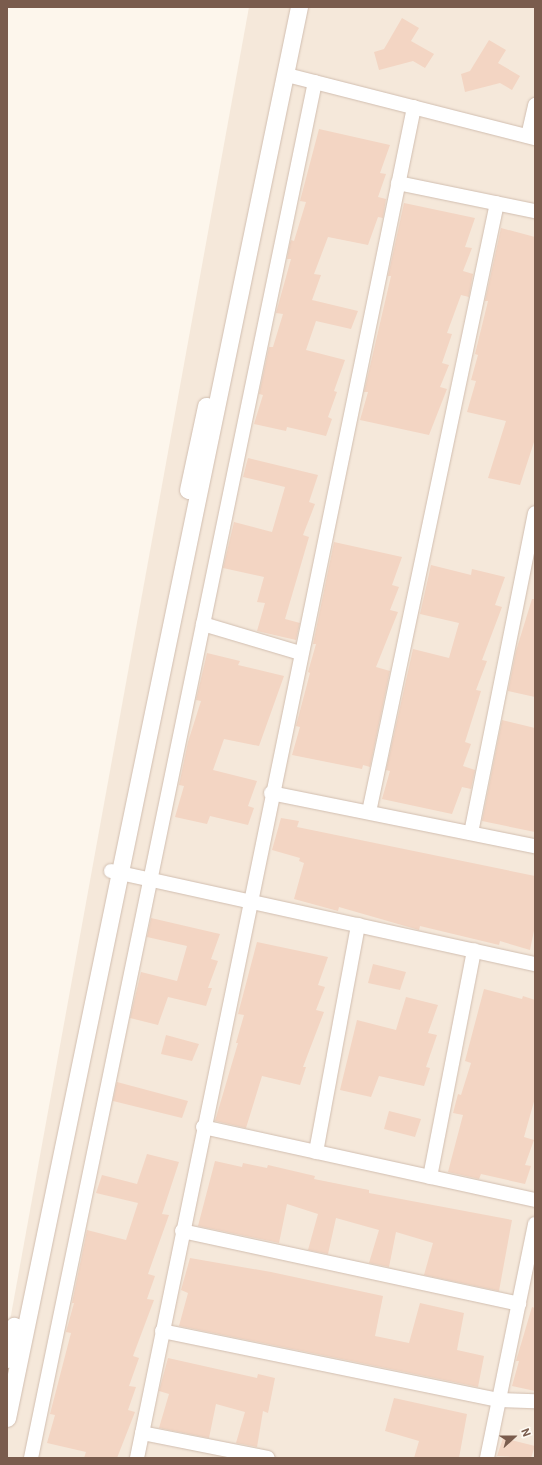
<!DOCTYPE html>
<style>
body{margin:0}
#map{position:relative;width:542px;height:1465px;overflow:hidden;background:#fdf6ec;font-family:Roboto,sans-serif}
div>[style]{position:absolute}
.residential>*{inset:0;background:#f5e8da}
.building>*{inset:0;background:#f3d5c3}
.roads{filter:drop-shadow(0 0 1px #d1beb0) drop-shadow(0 0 1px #d1beb0)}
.minor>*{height:14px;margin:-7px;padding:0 7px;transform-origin:7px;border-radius:7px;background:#fff}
.tertiary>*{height:17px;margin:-8.5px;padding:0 8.5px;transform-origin:8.5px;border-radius:8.5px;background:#fff}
span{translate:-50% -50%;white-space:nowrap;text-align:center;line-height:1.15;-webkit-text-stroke:4px #fffaf3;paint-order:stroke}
.frame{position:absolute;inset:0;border:8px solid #7a5c4d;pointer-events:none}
.north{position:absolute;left:494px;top:1417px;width:40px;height:40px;-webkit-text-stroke:3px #fffaf3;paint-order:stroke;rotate:69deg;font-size:11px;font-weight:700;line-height:16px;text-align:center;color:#7a5c4d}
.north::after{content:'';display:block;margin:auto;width:14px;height:18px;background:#7a5c4d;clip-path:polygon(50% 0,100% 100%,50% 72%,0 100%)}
</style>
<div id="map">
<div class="residential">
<div style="clip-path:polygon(249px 7px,535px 7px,535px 1458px,7px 1458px,7px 1337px)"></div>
</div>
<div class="building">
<div style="clip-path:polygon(402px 18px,419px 28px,411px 41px,434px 54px,425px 68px,413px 61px,379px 70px,374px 52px,384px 49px)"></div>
<div style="clip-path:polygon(489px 40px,506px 50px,498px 63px,520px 76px,512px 90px,500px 83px,465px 92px,461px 74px,470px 71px)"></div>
<div style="clip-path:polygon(319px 129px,390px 145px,380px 173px,386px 174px,378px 197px,386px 199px,383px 218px,378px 217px,368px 245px,328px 237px,314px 274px,321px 275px,312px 300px,358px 311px,351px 329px,316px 321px,306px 350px,345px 360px,334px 391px,337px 392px,328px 417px,332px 419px,326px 436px,287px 427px,286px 431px,254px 424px,263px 395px,259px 394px,269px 347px,273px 347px,283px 314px,276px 313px,291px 259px,287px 259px,290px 243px,291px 240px,294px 241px,306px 202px,300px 201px)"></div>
<div style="clip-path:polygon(404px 203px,475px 218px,465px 247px,472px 248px,463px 271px,473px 274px,469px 297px,461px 295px,447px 333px,452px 334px,442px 363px,449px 365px,440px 387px,447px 389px,429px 435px,360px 420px,368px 392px,364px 392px,391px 276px,388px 276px)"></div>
<div style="clip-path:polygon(501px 228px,535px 237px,535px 439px,520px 485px,488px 478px,506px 421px,467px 412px,476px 381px,471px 380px,478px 355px,475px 354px,488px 301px,485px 301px)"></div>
<div style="clip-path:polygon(248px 458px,318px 475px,309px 502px,315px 504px,303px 535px,309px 537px,285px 619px,300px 623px,296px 640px,257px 631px,265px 603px,257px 602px,264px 577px,223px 568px,234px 522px,272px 532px,285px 487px,243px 477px)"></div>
<div style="clip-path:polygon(334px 542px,402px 557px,392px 585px,399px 587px,390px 610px,398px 612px,376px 667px,390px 671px,370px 767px,363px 765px,362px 769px,292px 755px,300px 727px,296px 726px,310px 673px,308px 672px,316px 644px,313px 644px)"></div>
<div style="clip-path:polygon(431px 565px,471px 575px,472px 569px,505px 577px,495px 605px,502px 607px,482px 660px,487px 661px,476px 690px,481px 691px,465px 742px,471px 744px,463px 766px,475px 770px,471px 789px,462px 787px,452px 814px,382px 799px,390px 771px,386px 770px,413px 649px,449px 658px,459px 623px,420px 614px)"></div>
<div style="clip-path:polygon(532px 599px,535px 599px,535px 697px,508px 691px,516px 651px)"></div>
<div style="clip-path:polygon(207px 653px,240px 661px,238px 665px,284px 676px,259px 746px,224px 739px,213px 770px,257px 781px,248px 806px,254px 808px,248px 825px,210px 816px,207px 824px,175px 817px,184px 786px,179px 785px,188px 742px,201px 701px,196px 700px)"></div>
<div style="clip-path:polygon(502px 720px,535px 728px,535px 832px,482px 821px)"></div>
<div style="clip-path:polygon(281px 818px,299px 821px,297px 827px,535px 876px,535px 926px,530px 950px,500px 941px,499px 945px,420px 926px,419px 930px,339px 907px,338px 911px,294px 899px,304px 863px,299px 861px,300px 858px,272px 850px)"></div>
<div style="clip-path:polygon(151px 918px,220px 934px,211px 959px,218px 961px,208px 988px,212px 988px,206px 1006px,168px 997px,158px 1025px,130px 1018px,141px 972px,177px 981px,187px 946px,147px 937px)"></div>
<div style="clip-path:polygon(257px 942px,328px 957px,318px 985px,325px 987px,316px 1010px,324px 1012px,303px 1067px,306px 1067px,300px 1085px,262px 1076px,246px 1128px,215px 1121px,238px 1043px,236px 1043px,244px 1015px,238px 1014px)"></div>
<div style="clip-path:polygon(373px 964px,406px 972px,400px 990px,368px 983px)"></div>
<div style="clip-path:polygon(484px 989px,522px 999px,523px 996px,535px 1000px,535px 1098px,524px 1137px,534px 1140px,525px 1165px,531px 1166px,525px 1184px,481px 1174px,479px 1179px,448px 1172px,463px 1115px,453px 1113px,458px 1094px,461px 1095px,471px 1063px,465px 1061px)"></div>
<div style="clip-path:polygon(406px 997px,438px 1005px,428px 1033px,437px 1035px,426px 1067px,430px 1068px,424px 1086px,379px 1076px,371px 1097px,340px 1090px,357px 1020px,396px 1030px)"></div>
<div style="clip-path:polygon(166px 1035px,199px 1044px,192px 1061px,161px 1054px)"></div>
<div style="clip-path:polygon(117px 1082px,188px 1101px,182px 1118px,113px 1101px)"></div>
<div style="clip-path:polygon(389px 1111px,421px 1119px,415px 1137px,384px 1129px)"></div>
<div style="clip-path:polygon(147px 1154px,179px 1162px,162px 1214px,169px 1215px,148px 1274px,155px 1276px,147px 1299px,154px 1300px,133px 1356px,139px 1358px,129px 1386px,136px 1387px,128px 1410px,135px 1412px,117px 1458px,84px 1458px,86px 1452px,47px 1443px,55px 1415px,50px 1414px,71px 1333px,66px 1332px,74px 1303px,72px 1303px,87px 1230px,126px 1240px,138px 1203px,96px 1193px,102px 1175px,137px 1184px)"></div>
<div style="clip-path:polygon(215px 1161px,242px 1167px,243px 1163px,267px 1168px,268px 1165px,315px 1176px,314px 1179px,369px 1190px,369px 1193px,512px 1220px,499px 1291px,424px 1275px,433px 1243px,396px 1232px,389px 1267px,369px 1263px,379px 1230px,336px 1218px,328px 1254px,308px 1250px,318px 1214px,287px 1204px,279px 1243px,198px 1226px)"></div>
<div style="clip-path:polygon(190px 1258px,271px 1272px,383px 1296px,375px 1336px,409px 1343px,420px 1303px,464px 1313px,457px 1350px,484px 1356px,478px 1387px,179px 1326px,188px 1293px,181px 1290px)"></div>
<div style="clip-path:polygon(532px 1307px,535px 1308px,535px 1391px,512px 1386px,519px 1361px,516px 1361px)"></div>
<div style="clip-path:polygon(168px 1358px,257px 1378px,258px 1374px,275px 1378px,268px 1413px,263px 1411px,257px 1447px,236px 1443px,245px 1412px,216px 1404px,209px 1438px,159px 1428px,169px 1394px,159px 1391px)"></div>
<div style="clip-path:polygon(394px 1398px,467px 1414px,459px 1458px,414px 1458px,419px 1441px,385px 1431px)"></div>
<div style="clip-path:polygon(503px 1438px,535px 1446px,531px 1458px,497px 1456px)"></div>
</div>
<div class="roads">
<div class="minor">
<div style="left:287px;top:75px;width:256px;rotate:14.3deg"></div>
<div style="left:528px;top:136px;width:32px;rotate:-77deg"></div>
<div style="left:398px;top:183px;width:140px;rotate:11.6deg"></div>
<div style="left:203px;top:624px;width:101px;rotate:16.6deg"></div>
<div style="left:271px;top:793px;width:269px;rotate:11.4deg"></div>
<div style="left:369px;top:812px;width:622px;rotate:-78.13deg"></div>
<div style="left:471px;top:833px;width:326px;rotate:-78.7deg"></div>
<div style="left:111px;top:871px;width:434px;rotate:12.4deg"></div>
<div style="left:203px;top:1127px;width:340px;rotate:12.4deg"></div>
<div style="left:316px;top:1152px;width:231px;rotate:-79.5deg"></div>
<div style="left:430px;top:1177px;width:231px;rotate:-79deg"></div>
<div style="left:182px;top:1231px;width:345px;rotate:12.2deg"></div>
<div style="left:162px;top:1331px;width:344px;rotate:11.6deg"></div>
<div style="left:499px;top:1400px;width:36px;rotate:2deg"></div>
<div style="left:142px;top:1433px;width:128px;rotate:11.2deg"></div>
<div style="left:31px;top:1458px;width:1405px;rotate:-78.34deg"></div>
<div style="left:137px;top:1458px;width:1379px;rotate:-78.41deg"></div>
<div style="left:487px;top:1458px;width:239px;rotate:-78.4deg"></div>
</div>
<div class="tertiary">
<div style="left:188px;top:490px;width:86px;rotate:-77.9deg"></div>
<div style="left:7px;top:1359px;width:34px;rotate:-78deg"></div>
<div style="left:7px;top:1418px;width:1441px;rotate:-78.31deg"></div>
</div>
</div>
<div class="frame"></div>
<div class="north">N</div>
</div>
